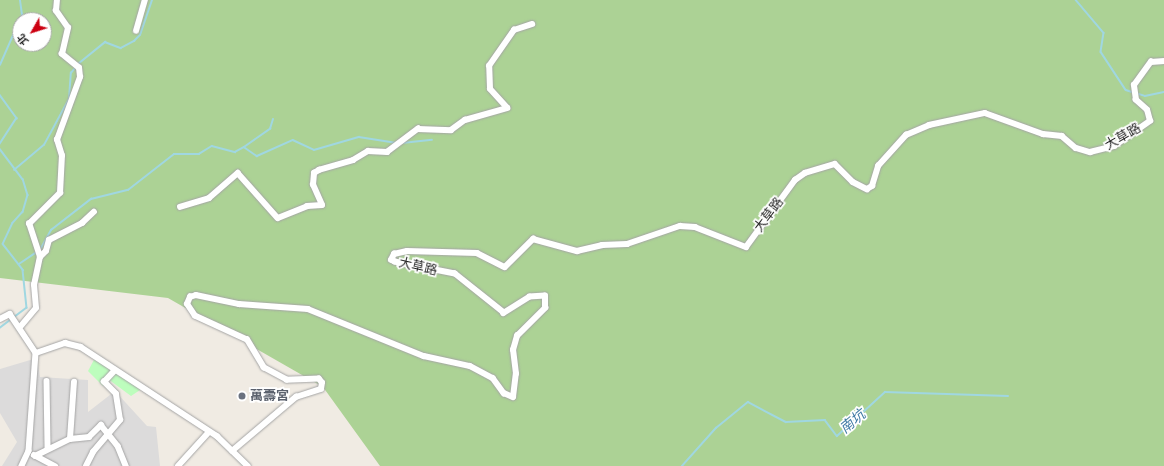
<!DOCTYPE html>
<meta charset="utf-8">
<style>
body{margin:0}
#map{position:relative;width:1164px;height:466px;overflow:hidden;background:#f0ebe3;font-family:"Source Sans 3","Noto Sans TC",sans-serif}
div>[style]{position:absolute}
.residential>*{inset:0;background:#dcdbdb}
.forest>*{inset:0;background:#acd295}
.park>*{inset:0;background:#bdfdbd}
.stream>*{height:1.5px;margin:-0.75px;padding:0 0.75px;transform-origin:0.75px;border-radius:0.75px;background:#a0d7e1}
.roads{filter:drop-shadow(0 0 1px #a5a5a5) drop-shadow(0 0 1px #a5a5a5)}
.minor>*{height:5.5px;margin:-2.75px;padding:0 2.75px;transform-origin:2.75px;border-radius:2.75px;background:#fff}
.dots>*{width:11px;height:11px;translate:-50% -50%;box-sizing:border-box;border:2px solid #fff;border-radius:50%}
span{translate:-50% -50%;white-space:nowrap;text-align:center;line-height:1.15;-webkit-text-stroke:3.5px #fff;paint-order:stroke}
.street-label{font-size:13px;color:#1e1e1e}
.worship-label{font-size:13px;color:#5b616d;font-weight:700}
.left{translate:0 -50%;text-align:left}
.water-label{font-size:14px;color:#3f7aa4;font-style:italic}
.north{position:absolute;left:12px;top:12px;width:40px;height:40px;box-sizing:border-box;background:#fff;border:1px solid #a5a5a5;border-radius:50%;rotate:231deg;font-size:11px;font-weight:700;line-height:16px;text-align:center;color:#1e1e1e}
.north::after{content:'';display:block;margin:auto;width:14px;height:18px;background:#c01;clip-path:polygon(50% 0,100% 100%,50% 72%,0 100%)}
</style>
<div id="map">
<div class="residential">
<div style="clip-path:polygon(37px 358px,40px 377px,88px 380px,88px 412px,115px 391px,147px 426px,156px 427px,160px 466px,2px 466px,17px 442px,0 413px,0 369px)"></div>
</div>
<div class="forest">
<div style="clip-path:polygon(evenodd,0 0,1164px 0,1164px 466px,380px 466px,323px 387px,168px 298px,0 278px,0 0,20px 20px,44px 20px,44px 44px,20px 44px,20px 20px)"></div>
</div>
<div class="park">
<div style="clip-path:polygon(95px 358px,143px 388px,131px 396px,108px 379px,103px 386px,88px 371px)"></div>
</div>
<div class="stream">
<div style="left:1076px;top:0;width:43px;rotate:49.7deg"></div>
<div style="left:1104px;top:33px;width:19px;rotate:99deg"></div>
<div style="left:1101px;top:52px;width:45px;rotate:56.7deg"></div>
<div style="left:1126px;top:90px;width:6px;rotate:18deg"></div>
<div style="left:78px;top:64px;width:35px;rotate:-39deg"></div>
<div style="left:105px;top:42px;width:17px;rotate:21deg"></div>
<div style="left:121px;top:48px;width:15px;rotate:-28deg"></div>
<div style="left:134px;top:41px;width:8px;rotate:-45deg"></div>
<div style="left:140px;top:35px;width:37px;rotate:-71deg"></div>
<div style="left:0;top:65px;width:55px;rotate:-66.3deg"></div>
<div style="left:22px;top:15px;width:15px;rotate:-98deg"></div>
<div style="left:1136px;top:93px;width:9px;rotate:18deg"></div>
<div style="left:1145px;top:96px;width:19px;rotate:-12deg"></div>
<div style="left:0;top:95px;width:29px;rotate:54deg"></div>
<div style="left:17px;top:118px;width:31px;rotate:123deg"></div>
<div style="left:402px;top:143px;width:30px;rotate:-6deg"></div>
<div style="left:244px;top:147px;width:32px;rotate:-35deg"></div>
<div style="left:270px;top:129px;width:10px;rotate:-73deg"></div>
<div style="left:0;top:149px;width:38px;rotate:53deg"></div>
<div style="left:23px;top:179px;width:17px;rotate:73deg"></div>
<div style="left:28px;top:195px;width:18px;rotate:106deg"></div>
<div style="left:23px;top:212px;width:15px;rotate:132deg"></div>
<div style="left:13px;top:223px;width:23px;rotate:115deg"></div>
<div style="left:3px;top:244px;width:33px;rotate:52deg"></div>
<div style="left:23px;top:270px;width:38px;rotate:84deg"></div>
<div style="left:27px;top:308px;width:34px;rotate:143deg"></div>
<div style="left:14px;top:170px;width:39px;rotate:-40deg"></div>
<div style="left:44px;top:145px;width:52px;rotate:-61.5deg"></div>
<div style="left:69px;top:99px;width:26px;rotate:-86deg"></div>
<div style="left:71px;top:73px;width:8px;rotate:-50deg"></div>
<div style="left:40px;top:250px;width:23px;rotate:-61deg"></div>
<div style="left:51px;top:230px;width:51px;rotate:-37.8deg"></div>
<div style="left:91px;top:199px;width:38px;rotate:-14deg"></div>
<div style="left:128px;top:190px;width:58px;rotate:-38deg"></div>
<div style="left:174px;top:154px;width:25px"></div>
<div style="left:199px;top:154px;width:15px;rotate:-32deg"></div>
<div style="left:212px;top:146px;width:24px;rotate:15deg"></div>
<div style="left:235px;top:152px;width:10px;rotate:-29deg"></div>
<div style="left:244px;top:147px;width:16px;rotate:35deg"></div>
<div style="left:257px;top:156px;width:39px;rotate:-24deg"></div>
<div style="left:293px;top:140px;width:23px;rotate:25deg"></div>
<div style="left:314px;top:150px;width:47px;rotate:-16.1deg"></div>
<div style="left:359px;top:137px;width:38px;rotate:9deg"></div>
<div style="left:19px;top:264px;width:22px;rotate:-34deg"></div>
<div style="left:682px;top:466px;width:51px;rotate:-48.2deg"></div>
<div style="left:716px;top:428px;width:41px;rotate:-39.1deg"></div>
<div style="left:748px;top:402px;width:43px;rotate:27.8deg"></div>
<div style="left:786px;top:422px;width:39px;rotate:-3deg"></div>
<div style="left:825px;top:420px;width:20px;rotate:53deg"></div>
<div style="left:837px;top:436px;width:65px;rotate:-42.5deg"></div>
<div style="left:885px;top:392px;width:123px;rotate:1.9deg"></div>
</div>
<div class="roads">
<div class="minor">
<div style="left:136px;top:31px;width:32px;rotate:-74deg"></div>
<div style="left:180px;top:207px;width:30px;rotate:-17deg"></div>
<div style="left:209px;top:198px;width:38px;rotate:-41deg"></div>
<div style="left:238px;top:173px;width:60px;rotate:48.4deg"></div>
<div style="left:278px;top:218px;width:31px;rotate:-22deg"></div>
<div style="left:307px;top:206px;width:15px;rotate:-4deg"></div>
<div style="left:322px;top:205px;width:22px;rotate:-114deg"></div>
<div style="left:313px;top:185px;width:12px;rotate:-85deg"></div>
<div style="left:314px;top:173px;width:6px;rotate:-31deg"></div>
<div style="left:319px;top:170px;width:35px;rotate:-16deg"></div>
<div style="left:353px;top:160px;width:17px;rotate:-31deg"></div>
<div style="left:368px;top:151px;width:19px;rotate:3deg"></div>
<div style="left:387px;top:152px;width:39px;rotate:-37deg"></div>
<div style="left:418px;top:129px;width:33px;rotate:2deg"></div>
<div style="left:451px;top:130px;width:17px;rotate:-36deg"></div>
<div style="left:465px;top:120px;width:44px;rotate:-15.9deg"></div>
<div style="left:507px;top:108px;width:25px;rotate:-132deg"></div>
<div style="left:490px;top:89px;width:23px;rotate:-92deg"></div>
<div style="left:489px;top:66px;width:44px;rotate:-55.2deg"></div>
<div style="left:514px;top:30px;width:19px;rotate:-18deg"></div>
<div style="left:40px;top:257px;width:35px;rotate:-108deg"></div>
<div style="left:29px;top:224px;width:44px;rotate:-45deg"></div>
<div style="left:60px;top:193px;width:37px;rotate:-87deg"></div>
<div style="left:62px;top:156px;width:17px;rotate:-107deg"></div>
<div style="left:57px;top:140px;width:67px;rotate:-69.9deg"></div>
<div style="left:80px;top:77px;width:9px;rotate:-96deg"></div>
<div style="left:79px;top:68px;width:22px;rotate:-141deg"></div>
<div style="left:62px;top:54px;width:27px;rotate:-77deg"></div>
<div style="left:68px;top:28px;width:21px;rotate:-125deg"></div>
<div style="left:56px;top:11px;width:11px;rotate:-85deg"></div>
<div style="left:0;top:319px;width:11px;rotate:-27deg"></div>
<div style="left:10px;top:314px;width:47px;rotate:56.3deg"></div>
<div style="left:36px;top:353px;width:98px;rotate:94.1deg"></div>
<div style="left:29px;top:451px;width:17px;rotate:115deg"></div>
<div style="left:21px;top:326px;width:23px;rotate:-50deg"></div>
<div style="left:36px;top:308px;width:23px;rotate:-95deg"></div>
<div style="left:34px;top:285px;width:29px;rotate:-78deg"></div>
<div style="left:40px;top:257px;width:8px;rotate:-45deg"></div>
<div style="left:46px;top:251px;width:11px;rotate:-75deg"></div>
<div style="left:49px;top:240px;width:37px;rotate:-27deg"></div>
<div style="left:82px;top:223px;width:16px;rotate:-43deg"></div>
<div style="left:36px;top:353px;width:31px;rotate:-19deg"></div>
<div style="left:65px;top:343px;width:16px;rotate:14deg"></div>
<div style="left:81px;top:347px;width:163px;rotate:33.2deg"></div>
<div style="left:217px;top:436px;width:43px;rotate:44.1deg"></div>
<div style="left:47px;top:381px;width:67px;rotate:89.1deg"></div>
<div style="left:70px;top:439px;width:57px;rotate:-86deg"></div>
<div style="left:232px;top:451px;width:84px;rotate:-40.2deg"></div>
<div style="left:296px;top:397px;width:26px;rotate:-18deg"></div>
<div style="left:321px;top:389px;width:6px;rotate:-81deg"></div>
<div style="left:322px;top:383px;width:5px;rotate:-127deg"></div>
<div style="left:319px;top:379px;width:32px;rotate:178deg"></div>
<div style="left:287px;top:380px;width:26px;rotate:-152deg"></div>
<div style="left:264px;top:368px;width:33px;rotate:-121deg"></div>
<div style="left:247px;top:340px;width:57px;rotate:-155.2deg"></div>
<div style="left:195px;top:316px;width:14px;rotate:-124deg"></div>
<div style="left:187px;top:304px;width:8px;rotate:-67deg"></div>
<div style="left:190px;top:297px;width:6px;rotate:-18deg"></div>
<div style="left:196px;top:295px;width:44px;rotate:11.8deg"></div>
<div style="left:239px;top:304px;width:69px;rotate:4.1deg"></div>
<div style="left:308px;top:309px;width:125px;rotate:22.1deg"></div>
<div style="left:424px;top:356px;width:47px;rotate:12.3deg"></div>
<div style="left:470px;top:366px;width:26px;rotate:28deg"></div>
<div style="left:493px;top:378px;width:19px;rotate:54deg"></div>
<div style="left:504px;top:393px;width:10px;rotate:24deg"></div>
<div style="left:513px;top:397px;width:23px;rotate:-83deg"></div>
<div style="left:516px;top:374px;width:24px;rotate:-97deg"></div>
<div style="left:513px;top:350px;width:15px;rotate:-74deg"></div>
<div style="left:517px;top:336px;width:40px;rotate:-45deg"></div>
<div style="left:545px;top:308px;width:12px;rotate:-90deg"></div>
<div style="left:545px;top:296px;width:15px;rotate:176deg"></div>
<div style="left:530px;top:297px;width:31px;rotate:148deg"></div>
<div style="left:504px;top:313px;width:63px;rotate:-141.5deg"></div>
<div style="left:455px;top:274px;width:61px;rotate:-168.7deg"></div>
<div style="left:395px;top:262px;width:4px;rotate:-153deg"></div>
<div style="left:391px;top:260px;width:7px;rotate:-63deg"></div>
<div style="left:394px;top:254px;width:13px;rotate:-13deg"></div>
<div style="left:407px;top:251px;width:70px;rotate:1.6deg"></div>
<div style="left:477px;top:253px;width:31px;rotate:27deg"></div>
<div style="left:505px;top:267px;width:40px;rotate:-45deg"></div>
<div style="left:533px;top:239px;width:46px;rotate:15.3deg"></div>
<div style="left:577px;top:251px;width:26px;rotate:-13deg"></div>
<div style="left:602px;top:245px;width:25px;rotate:-2deg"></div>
<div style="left:627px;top:244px;width:56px;rotate:-18.8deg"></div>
<div style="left:680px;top:226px;width:15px;rotate:4deg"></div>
<div style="left:695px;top:227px;width:55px;rotate:21.4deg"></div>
<div style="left:746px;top:247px;width:83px;rotate:-53.8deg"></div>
<div style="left:795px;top:180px;width:12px;rotate:-35deg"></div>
<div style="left:805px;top:173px;width:31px;rotate:-17deg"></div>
<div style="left:835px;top:164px;width:25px;rotate:45deg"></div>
<div style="left:853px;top:182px;width:16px;rotate:27deg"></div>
<div style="left:867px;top:189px;width:6px;rotate:-31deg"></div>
<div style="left:872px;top:186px;width:21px;rotate:-73deg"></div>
<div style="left:878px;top:166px;width:42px;rotate:-47.9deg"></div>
<div style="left:906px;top:135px;width:25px;rotate:-23deg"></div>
<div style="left:929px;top:125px;width:57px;rotate:-12.1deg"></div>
<div style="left:985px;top:113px;width:62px;rotate:19.9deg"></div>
<div style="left:1043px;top:134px;width:19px;rotate:6deg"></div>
<div style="left:1062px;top:136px;width:18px;rotate:41deg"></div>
<div style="left:1076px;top:148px;width:15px;rotate:16deg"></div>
<div style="left:1090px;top:152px;width:25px;rotate:-14deg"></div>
<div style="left:1114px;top:146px;width:44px;rotate:-34.8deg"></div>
<div style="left:1150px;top:121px;width:11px;rotate:-105deg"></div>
<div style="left:1147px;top:110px;width:15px;rotate:-138deg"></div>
<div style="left:1136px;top:100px;width:15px;rotate:-98deg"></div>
<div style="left:1134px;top:85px;width:29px;rotate:-54deg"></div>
<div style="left:1151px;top:62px;width:13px;rotate:-4deg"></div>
<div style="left:34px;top:455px;width:24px;rotate:28deg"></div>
<div style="left:35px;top:456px;width:39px;rotate:-26deg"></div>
<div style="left:70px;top:439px;width:19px;rotate:-6deg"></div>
<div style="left:89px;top:437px;width:17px;rotate:-45deg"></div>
<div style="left:101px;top:425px;width:27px;rotate:51deg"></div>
<div style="left:118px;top:446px;width:22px;rotate:68deg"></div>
<div style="left:86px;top:466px;width:16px;rotate:-63deg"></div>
<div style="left:93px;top:452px;width:42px;rotate:-49.8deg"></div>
<div style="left:120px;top:420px;width:26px;rotate:-99deg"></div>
<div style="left:116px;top:394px;width:17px;rotate:-135deg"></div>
<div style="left:104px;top:382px;width:16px;rotate:-47deg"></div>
<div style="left:178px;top:466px;width:46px;rotate:-47.6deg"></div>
</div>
</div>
<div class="dots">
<div style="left:242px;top:396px;background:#6b7280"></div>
</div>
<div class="street-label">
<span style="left:1123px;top:137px;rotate:-30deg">大草路</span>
<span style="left:769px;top:215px;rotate:-53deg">大草路</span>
<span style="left:418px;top:267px;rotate:13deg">大草路</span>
</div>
<div class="worship-label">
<span class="left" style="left:250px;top:396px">萬壽宮</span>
</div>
<div class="water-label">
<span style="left:853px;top:422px;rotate:-40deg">南坑</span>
</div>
<div class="north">北</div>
</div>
